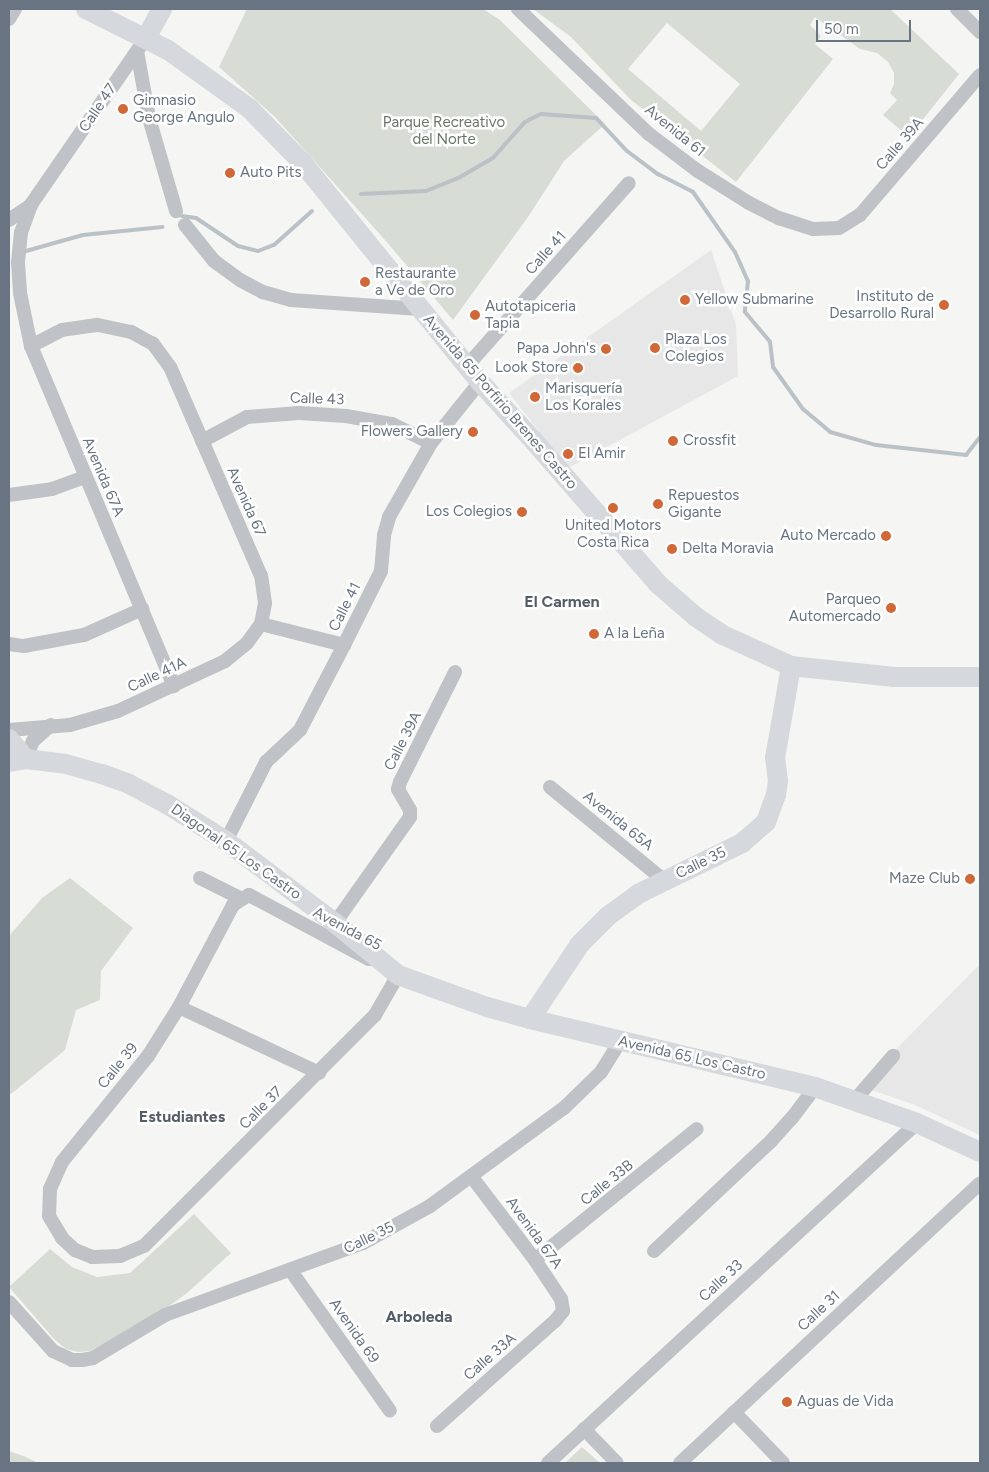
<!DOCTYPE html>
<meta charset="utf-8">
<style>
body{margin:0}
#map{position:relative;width:989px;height:1472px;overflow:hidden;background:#f5f6f3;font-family:Figtree,sans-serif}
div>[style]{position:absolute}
.built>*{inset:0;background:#e6e7e6}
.green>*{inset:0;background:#d7dcd4}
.stream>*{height:4px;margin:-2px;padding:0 2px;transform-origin:2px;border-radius:2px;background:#bac2c8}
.street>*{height:14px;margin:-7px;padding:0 7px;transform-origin:7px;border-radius:7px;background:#bfc2c6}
.secondary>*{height:20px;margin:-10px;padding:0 10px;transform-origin:10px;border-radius:10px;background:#d5d8dc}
.dots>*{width:14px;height:14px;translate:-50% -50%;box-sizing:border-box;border:2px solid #fff;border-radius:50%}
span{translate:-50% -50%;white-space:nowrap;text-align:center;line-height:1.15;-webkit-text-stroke:5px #fff;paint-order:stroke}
.poi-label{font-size:15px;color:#687481}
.left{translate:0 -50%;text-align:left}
.right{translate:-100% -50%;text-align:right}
.street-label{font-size:15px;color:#687481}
.park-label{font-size:15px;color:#687866}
.neighbourhood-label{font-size:16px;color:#555d66;font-weight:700}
.frame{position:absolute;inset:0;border:10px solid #687481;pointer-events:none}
.scale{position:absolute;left:816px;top:20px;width:95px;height:22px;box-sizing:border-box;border:2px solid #687481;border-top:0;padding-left:6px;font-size:15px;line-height:18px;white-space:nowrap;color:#687481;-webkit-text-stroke:4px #fff;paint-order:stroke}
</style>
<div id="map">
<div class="built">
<div style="clip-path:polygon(711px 250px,736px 325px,738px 376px,568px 468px,509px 393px)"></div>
<div style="clip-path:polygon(980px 964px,980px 1135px,915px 1105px,860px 1086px)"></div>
</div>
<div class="green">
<div style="clip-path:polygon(247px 9px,483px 9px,500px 20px,605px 124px,564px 161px,528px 217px,453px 320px,385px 240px,275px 117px,219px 67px)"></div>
<div style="clip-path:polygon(evenodd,533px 9px,890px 9px,959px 74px,909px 137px,883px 115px,897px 100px,890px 93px,894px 84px,894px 73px,888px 62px,877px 53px,860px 49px,815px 17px,810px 25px,821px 36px,815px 44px,833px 59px,736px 182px,631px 100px,571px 37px,533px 9px,667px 23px,740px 84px,701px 131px,628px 69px,667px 23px)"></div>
<div style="clip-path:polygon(70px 878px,133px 928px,101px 971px,100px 1000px,76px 1010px,65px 1050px,11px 1094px,9px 1093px,9px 936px,42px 898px)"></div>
<div style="clip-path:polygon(194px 1214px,231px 1253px,187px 1293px,147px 1322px,90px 1351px,78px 1352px,66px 1349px,54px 1339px,9px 1287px,50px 1249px,72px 1267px,97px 1277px,130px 1273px)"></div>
<div style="clip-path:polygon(582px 1447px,600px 1463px,565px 1463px)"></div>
<div style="clip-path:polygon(9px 1451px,26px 1457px,38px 1463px,9px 1463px)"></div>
</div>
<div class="stream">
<div style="left:361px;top:194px;width:65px;rotate:-2.6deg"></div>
<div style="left:426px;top:191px;width:37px;rotate:-22deg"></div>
<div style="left:460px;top:177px;width:38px;rotate:-30deg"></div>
<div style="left:493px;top:158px;width:48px;rotate:-48.4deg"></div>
<div style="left:525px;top:122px;width:18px;rotate:-27deg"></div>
<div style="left:541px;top:114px;width:55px;rotate:4.2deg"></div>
<div style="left:596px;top:118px;width:45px;rotate:46.8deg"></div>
<div style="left:627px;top:151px;width:39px;rotate:37deg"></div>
<div style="left:658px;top:174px;width:39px;rotate:27deg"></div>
<div style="left:693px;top:192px;width:73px;rotate:55deg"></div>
<div style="left:735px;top:252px;width:32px;rotate:66deg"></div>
<div style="left:748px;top:281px;width:31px;rotate:96deg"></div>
<div style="left:745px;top:312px;width:39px;rotate:50deg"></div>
<div style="left:770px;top:342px;width:25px;rotate:83deg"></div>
<div style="left:773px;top:367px;width:52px;rotate:54.5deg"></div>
<div style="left:803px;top:409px;width:35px;rotate:40deg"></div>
<div style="left:830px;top:432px;width:48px;rotate:15.8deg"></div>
<div style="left:876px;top:445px;width:91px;rotate:6.3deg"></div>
<div style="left:966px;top:455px;width:23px;rotate:-52deg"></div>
<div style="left:182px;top:216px;width:14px;rotate:8deg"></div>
<div style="left:196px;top:218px;width:50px;rotate:33.7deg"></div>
<div style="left:238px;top:246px;width:21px;rotate:14deg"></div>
<div style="left:258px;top:251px;width:17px;rotate:-21deg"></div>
<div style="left:274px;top:245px;width:51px;rotate:-41.8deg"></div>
<div style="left:26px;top:251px;width:59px;rotate:-15.7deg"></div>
<div style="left:83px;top:235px;width:80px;rotate:-5.7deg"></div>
</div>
<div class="street">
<div style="left:518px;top:9px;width:181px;rotate:43.7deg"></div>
<div style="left:649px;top:134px;width:61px;rotate:37.1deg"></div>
<div style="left:698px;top:171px;width:60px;rotate:32.1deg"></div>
<div style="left:749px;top:203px;width:34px;rotate:27deg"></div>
<div style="left:779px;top:218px;width:36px;rotate:18deg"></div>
<div style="left:813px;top:229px;width:26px;rotate:-2deg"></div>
<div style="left:839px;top:228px;width:25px;rotate:-32deg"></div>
<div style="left:860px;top:215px;width:184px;rotate:-49.4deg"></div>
<div style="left:957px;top:9px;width:33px;rotate:45deg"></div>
<div style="left:9px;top:19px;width:12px;rotate:-59deg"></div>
<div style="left:146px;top:38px;width:203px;rotate:124.6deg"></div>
<div style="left:31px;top:205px;width:30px;rotate:110deg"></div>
<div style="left:21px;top:233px;width:30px;rotate:96deg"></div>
<div style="left:18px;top:263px;width:30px;rotate:86deg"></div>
<div style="left:20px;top:293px;width:54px;rotate:78.3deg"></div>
<div style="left:31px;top:346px;width:369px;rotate:67.2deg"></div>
<div style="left:137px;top:51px;width:68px;rotate:79.8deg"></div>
<div style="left:149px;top:118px;width:97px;rotate:73.8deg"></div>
<div style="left:9px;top:220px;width:27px;rotate:-34deg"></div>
<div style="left:185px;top:225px;width:46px;rotate:51.1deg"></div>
<div style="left:214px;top:261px;width:32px;rotate:36deg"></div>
<div style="left:240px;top:280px;width:26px;rotate:28deg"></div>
<div style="left:263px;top:292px;width:29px;rotate:16deg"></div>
<div style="left:291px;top:300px;width:129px;rotate:4deg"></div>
<div style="left:467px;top:366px;width:244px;rotate:-48.5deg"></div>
<div style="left:202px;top:441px;width:51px;rotate:-28.1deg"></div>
<div style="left:247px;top:417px;width:52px;rotate:-4.4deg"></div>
<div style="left:299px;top:413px;width:47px;rotate:3.7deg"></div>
<div style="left:346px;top:416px;width:47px;rotate:9.9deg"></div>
<div style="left:392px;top:424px;width:43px;rotate:26deg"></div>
<div style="left:9px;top:495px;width:43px;rotate:-7.9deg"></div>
<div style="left:52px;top:489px;width:35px;rotate:-20deg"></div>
<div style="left:261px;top:624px;width:86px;rotate:14.2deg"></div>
<div style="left:9px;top:644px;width:15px;rotate:8deg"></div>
<div style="left:24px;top:646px;width:61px;rotate:-10.4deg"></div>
<div style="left:84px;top:635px;width:64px;rotate:-24.1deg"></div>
<div style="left:9px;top:730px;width:61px;rotate:-4.7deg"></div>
<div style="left:70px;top:725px;width:50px;rotate:-16.3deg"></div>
<div style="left:118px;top:711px;width:118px;rotate:-25deg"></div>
<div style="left:225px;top:661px;width:28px;rotate:-39deg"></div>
<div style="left:247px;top:643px;width:24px;rotate:-54deg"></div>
<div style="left:261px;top:624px;width:21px;rotate:-79deg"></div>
<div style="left:265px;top:603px;width:27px;rotate:-98deg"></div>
<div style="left:261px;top:576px;width:228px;rotate:-113.5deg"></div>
<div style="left:170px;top:367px;width:29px;rotate:-126deg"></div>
<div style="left:153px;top:344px;width:25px;rotate:-151deg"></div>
<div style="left:131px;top:332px;width:35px;rotate:-168deg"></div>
<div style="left:97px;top:325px;width:35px;rotate:172deg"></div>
<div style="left:62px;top:330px;width:35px;rotate:153deg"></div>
<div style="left:26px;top:759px;width:19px;rotate:-69deg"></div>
<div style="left:33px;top:741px;width:24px;rotate:-42deg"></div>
<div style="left:550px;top:787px;width:149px;rotate:39.3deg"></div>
<div style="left:226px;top:841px;width:89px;rotate:-63.1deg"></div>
<div style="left:266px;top:762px;width:47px;rotate:-43.3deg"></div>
<div style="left:300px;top:730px;width:96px;rotate:-62.6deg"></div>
<div style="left:344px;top:645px;width:83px;rotate:-63.4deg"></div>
<div style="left:381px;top:571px;width:36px;rotate:-85deg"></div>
<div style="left:384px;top:535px;width:19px;rotate:-74deg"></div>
<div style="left:389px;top:517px;width:85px;rotate:-60.4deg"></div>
<div style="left:431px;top:443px;width:78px;rotate:-51.2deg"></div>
<div style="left:200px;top:878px;width:47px;rotate:26.6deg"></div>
<div style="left:242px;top:899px;width:8px;rotate:-30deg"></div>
<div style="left:249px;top:895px;width:136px;rotate:28.1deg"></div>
<div style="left:242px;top:899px;width:11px;rotate:146deg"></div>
<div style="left:233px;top:905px;width:115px;rotate:117.9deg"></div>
<div style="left:179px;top:1007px;width:58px;rotate:122.3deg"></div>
<div style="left:148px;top:1056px;width:136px;rotate:129.1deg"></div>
<div style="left:62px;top:1162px;width:30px;rotate:114deg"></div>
<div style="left:50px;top:1189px;width:27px;rotate:92deg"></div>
<div style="left:49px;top:1216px;width:26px;rotate:59deg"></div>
<div style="left:62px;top:1238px;width:18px;rotate:43deg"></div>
<div style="left:75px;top:1250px;width:18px;rotate:22deg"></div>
<div style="left:92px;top:1257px;width:28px;rotate:-2deg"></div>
<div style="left:120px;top:1256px;width:26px;rotate:-23deg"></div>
<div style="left:144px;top:1246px;width:327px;rotate:-45deg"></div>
<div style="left:375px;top:1015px;width:46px;rotate:-60.1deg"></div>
<div style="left:398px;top:975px;width:7px;rotate:-153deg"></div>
<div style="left:335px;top:923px;width:130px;rotate:-54.7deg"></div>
<div style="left:410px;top:817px;width:7px;rotate:-90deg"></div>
<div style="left:410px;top:810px;width:24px;rotate:-120deg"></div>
<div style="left:398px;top:789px;width:7px;rotate:-74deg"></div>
<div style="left:400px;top:782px;width:123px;rotate:-63.4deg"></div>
<div style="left:179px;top:1007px;width:155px;rotate:25.2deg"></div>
<div style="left:854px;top:1101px;width:60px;rotate:-49.1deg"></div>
<div style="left:654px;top:1251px;width:161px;rotate:-43.2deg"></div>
<div style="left:771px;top:1141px;width:31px;rotate:-48deg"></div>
<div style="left:792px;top:1118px;width:39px;rotate:-53deg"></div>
<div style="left:535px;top:1260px;width:208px;rotate:-39deg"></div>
<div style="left:291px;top:1271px;width:171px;rotate:54.7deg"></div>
<div style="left:9px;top:1302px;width:66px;rotate:48.1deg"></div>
<div style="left:53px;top:1351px;width:21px;rotate:25deg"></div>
<div style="left:72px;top:1360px;width:10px"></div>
<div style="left:82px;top:1360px;width:11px;rotate:-10deg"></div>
<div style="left:93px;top:1358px;width:84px;rotate:-30.8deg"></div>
<div style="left:165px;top:1315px;width:211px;rotate:-20deg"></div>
<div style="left:363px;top:1243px;width:77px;rotate:-28.9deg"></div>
<div style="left:430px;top:1206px;width:166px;rotate:-36.2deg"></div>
<div style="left:564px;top:1108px;width:52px;rotate:-44.2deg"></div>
<div style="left:601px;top:1072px;width:36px;rotate:-58deg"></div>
<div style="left:734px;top:1412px;width:71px;rotate:46.1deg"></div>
<div style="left:437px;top:1426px;width:158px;rotate:-41.7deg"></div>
<div style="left:555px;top:1321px;width:13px;rotate:-51deg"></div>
<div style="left:563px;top:1311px;width:12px;rotate:-99deg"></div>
<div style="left:561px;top:1299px;width:47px;rotate:-123.7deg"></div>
<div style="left:535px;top:1260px;width:104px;rotate:-127.2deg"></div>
<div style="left:584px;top:1429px;width:47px;rotate:45.9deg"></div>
<div style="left:548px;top:1463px;width:502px;rotate:-42.66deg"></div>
<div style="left:680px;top:1463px;width:410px;rotate:-43deg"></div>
</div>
<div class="secondary">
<div style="left:86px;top:9px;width:92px;rotate:26.6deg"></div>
<div style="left:168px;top:50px;width:101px;rotate:35.7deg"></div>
<div style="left:250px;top:109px;width:73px;rotate:45.6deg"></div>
<div style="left:301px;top:161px;width:284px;rotate:51deg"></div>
<div style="left:480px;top:382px;width:79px;rotate:47.6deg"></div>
<div style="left:533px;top:440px;width:191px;rotate:49deg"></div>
<div style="left:658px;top:584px;width:50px;rotate:41deg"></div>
<div style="left:696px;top:617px;width:32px;rotate:34deg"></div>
<div style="left:723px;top:635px;width:75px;rotate:24.5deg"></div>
<div style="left:791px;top:666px;width:104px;rotate:6.1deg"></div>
<div style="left:894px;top:677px;width:86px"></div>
<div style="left:146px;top:38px;width:33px;rotate:-61deg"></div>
<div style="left:9px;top:739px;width:26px;rotate:50deg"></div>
<div style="left:9px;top:762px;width:17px;rotate:-10deg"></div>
<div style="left:26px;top:759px;width:40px;rotate:7.1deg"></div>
<div style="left:66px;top:764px;width:37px;rotate:16deg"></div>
<div style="left:102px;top:774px;width:29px;rotate:20deg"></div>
<div style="left:129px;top:784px;width:43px;rotate:27.8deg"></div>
<div style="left:167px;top:804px;width:70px;rotate:32.1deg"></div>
<div style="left:226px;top:841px;width:136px;rotate:37deg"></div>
<div style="left:335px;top:923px;width:82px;rotate:39.5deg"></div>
<div style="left:398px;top:975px;width:95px;rotate:19.8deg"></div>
<div style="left:487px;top:1007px;width:45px;rotate:15.6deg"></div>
<div style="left:530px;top:1019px;width:293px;rotate:13.4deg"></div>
<div style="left:815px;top:1087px;width:108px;rotate:19.4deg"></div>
<div style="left:917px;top:1123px;width:69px;rotate:24.7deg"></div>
<div style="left:530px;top:1019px;width:90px;rotate:-56.3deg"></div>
<div style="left:580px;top:944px;width:40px;rotate:-45deg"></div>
<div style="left:608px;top:916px;width:37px;rotate:-36deg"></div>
<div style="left:638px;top:894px;width:116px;rotate:-26.1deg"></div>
<div style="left:742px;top:843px;width:32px;rotate:-41deg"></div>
<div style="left:766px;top:822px;width:29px;rotate:-70deg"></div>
<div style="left:776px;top:795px;width:14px;rotate:-82deg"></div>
<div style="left:778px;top:781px;width:23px;rotate:-97deg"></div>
<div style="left:775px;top:758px;width:93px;rotate:-80.1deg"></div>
</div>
<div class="dots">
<div style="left:123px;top:109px;background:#d06838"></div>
<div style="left:230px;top:173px;background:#d06838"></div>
<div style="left:365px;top:282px;background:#d06838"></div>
<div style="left:685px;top:300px;background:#d06838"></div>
<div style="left:944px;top:305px;background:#d06838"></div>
<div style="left:475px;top:315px;background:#d06838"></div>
<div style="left:655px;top:348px;background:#d06838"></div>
<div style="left:606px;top:349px;background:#d06838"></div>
<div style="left:578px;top:368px;background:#d06838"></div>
<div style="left:535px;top:397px;background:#d06838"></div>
<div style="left:473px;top:432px;background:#d06838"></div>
<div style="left:673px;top:441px;background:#d06838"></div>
<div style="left:568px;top:454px;background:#d06838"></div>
<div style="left:658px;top:504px;background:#d06838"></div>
<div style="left:613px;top:508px;background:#d06838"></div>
<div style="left:522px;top:512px;background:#d06838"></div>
<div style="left:886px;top:536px;background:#d06838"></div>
<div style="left:672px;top:549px;background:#d06838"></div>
<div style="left:891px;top:608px;background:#d06838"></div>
<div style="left:594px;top:634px;background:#d06838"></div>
<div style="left:970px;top:879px;background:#d06838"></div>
<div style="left:787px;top:1402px;background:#d06838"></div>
</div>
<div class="poi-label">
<span class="left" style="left:133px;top:109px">Gimnasio<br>George Angulo</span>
<span class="left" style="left:240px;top:173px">Auto Pits</span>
<span class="left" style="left:375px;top:282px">Restaurante<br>a Ve de Oro</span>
<span class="right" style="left:934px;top:305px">Instituto de<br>Desarrollo Rural</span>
<span class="left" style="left:695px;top:300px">Yellow Submarine</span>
<span class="left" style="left:485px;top:315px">Autotapiceria<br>Tapia</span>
<span class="left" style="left:665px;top:348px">Plaza Los<br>Colegios</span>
<span class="right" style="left:596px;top:349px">Papa John's</span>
<span class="right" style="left:568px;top:368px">Look Store</span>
<span class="left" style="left:545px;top:397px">Marisquería<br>Los Korales</span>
<span class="right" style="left:463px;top:432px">Flowers Gallery</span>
<span class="left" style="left:683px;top:441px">Crossfit</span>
<span class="left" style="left:578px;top:454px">El Amir</span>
<span class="left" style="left:668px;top:504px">Repuestos<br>Gigante</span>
<span class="right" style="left:512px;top:512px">Los Colegios</span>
<span style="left:613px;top:534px">United Motors<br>Costa Rica</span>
<span class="right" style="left:876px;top:536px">Auto Mercado</span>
<span class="left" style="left:682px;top:549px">Delta Moravia</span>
<span class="right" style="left:881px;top:608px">Parqueo<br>Automercado</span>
<span class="left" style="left:604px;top:634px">A la Leña</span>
<span class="right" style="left:960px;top:879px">Maze Club</span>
<span class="left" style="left:797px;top:1402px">Aguas de Vida</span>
</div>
<div class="street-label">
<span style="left:98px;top:108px;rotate:-56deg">Calle 47</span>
<span style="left:675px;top:131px;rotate:39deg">Avenida 61</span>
<span style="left:900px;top:144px;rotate:-49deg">Calle 39A</span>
<span style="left:546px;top:253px;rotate:-48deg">Calle 41</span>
<span style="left:317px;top:399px;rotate:2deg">Calle 43</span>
<span style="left:500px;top:402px;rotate:49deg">Avenida 65 Porfirio Brenes Castro</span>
<span style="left:103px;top:477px;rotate:67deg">Avenida 67A</span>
<span style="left:246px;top:502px;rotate:66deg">Avenida 67</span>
<span style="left:345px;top:607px;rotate:-63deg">Calle 41</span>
<span style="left:157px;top:675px;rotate:-25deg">Calle 41A</span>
<span style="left:403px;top:741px;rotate:-63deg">Calle 39A</span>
<span style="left:618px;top:821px;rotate:39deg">Avenida 65A</span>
<span style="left:236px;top:852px;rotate:35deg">Diagonal 65 Los Castro</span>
<span style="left:701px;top:863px;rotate:-26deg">Calle 35</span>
<span style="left:347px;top:929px;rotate:28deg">Avenida 65</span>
<span style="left:692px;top:1058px;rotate:13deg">Avenida 65 Los Castro</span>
<span style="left:118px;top:1066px;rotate:-51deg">Calle 39</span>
<span style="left:261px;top:1108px;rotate:-45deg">Calle 37</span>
<span style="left:607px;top:1183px;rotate:-39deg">Calle 33B</span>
<span style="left:534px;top:1233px;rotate:54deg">Avenida 67A</span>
<span style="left:369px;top:1238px;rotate:-26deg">Calle 35</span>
<span style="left:721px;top:1281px;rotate:-43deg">Calle 33</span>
<span style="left:819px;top:1311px;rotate:-43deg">Calle 31</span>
<span style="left:354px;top:1331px;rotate:55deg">Avenida 69</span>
<span style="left:490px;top:1357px;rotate:-41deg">Calle 33A</span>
</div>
<div class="park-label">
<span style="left:444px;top:131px">Parque Recreativo<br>del Norte</span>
</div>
<div class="neighbourhood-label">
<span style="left:562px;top:602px">El Carmen</span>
<span style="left:182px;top:1117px">Estudiantes</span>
<span style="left:419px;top:1317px">Arboleda</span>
</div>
<div class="frame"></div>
<div class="scale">50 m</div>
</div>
